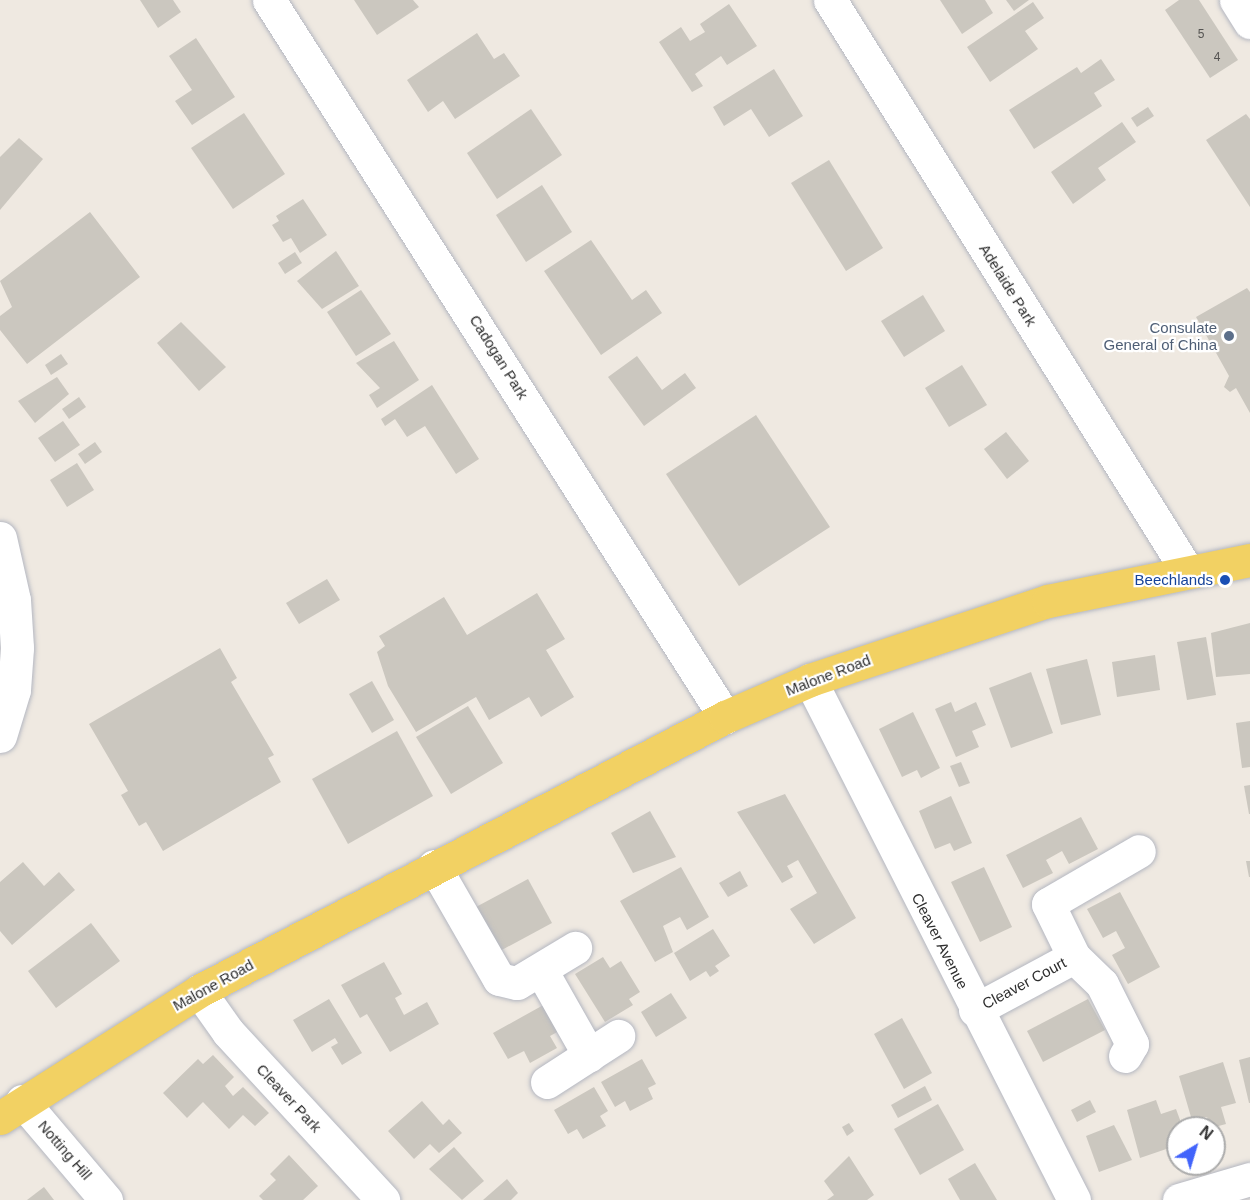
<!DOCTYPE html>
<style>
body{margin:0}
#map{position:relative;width:1250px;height:1200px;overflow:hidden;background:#efe9e1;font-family:Helvetica,sans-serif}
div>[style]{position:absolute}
.building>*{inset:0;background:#cbc7bf}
.roads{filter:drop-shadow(0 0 2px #b4b7c1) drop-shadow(0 0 2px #b4b7c1)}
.minor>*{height:33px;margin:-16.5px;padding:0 16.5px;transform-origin:16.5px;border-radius:16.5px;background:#fff}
.major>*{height:33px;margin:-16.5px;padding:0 16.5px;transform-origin:16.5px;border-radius:16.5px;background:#f2d163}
.dots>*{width:16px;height:16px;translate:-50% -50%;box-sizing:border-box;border:3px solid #fff;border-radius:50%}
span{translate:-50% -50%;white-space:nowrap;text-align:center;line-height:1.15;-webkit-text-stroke:4.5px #fff;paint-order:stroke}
.number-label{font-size:12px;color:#555452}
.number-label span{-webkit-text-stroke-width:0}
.street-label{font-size:15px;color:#2e2e2e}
.service-label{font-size:15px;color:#4e5e75}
.right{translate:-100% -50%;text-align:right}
.transit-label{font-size:15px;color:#164399}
.north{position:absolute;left:1166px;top:1116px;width:60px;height:60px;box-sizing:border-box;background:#fff;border:2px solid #ababab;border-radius:50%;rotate:38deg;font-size:16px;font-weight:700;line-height:24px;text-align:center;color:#2e2e2e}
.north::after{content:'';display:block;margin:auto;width:21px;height:27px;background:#4264fb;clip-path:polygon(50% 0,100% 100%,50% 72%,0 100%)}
</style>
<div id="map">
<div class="building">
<div style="clip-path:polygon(140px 0,173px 0,181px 12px,158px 28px)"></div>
<div style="clip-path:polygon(354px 0,413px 0,419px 7px,377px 35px)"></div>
<div style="clip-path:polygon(940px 0,985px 0,993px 13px,962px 34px)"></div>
<div style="clip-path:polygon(1006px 0,1029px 0,1014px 11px)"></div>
<div style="clip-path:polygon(1179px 0,1199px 0,1238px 60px,1210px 78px,1165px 10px)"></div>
<div style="clip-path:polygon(1033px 2px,1044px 18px,1025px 31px,1038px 49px,990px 82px,967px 47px)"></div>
<div style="clip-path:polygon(729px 4px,757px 46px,727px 65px,721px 56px,695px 74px,703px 86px,692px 92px,659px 42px,681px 27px,690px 41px,705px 32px,700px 24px)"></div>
<div style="clip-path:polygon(477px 33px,494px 59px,504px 53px,520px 76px,455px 119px,443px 101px,428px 112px,407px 80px)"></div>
<div style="clip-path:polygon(196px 38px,235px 97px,192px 125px,175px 101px,192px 90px,169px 56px)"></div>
<div style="clip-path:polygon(1101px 59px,1115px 80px,1094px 93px,1102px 106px,1034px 149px,1009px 110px,1077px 67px,1081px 73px)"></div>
<div style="clip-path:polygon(774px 69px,803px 116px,769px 137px,751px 109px,724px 126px,713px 107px)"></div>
<div style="clip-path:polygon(1148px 107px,1154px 116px,1137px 127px,1131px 118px)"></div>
<div style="clip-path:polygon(531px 109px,562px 155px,497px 199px,467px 153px)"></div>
<div style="clip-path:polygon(244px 113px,285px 174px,233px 209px,191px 148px)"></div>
<div style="clip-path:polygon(1246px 114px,1250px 119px,1250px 207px,1206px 140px)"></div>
<div style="clip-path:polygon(1122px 122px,1136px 142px,1098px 168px,1106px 180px,1073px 204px,1051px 172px)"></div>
<div style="clip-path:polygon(19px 138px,43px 159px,0 210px,0 157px)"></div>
<div style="clip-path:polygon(829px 160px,883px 248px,846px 271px,791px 183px)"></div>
<div style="clip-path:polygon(542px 185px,572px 232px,526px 262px,496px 215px)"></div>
<div style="clip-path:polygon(303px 199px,327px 235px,300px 253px,291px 238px,283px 242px,272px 225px,279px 221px,276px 216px)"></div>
<div style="clip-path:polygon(90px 212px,140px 277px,27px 364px,0 330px,0 316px,12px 307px,0 281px)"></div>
<div style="clip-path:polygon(591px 240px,632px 300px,646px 290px,662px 313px,601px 355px,544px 271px)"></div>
<div style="clip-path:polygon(336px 251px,359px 286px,322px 309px,297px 281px)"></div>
<div style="clip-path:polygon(295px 252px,302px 263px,285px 274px,278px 263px)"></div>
<div style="clip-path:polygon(1247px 288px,1250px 292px,1250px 413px,1236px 388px,1230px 392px,1224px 387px,1229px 376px,1196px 317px)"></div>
<div style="clip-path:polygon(361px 290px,391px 334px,356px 356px,327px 312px)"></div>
<div style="clip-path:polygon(923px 295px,945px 331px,904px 357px,881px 321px)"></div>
<div style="clip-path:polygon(181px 322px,226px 367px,199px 391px,157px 343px)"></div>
<div style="clip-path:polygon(394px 341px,419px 380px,377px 408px,369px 395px,380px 388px,356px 363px)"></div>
<div style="clip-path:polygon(61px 354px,68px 364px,51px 375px,45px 365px)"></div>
<div style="clip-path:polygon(637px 356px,662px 390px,685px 373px,696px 388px,644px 426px,608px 377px)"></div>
<div style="clip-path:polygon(962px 365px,987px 405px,949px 427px,925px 388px)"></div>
<div style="clip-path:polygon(57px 377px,69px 394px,35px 423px,18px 401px)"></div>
<div style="clip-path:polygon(432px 385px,479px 459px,456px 474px,425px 426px,407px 437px,395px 419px,385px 426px,381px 419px)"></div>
<div style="clip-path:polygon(79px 397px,86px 407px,69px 419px,62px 409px)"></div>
<div style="clip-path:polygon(756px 415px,830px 527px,739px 586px,666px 474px)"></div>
<div style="clip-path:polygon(63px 421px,80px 445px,55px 462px,38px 438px)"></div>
<div style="clip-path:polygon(1006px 432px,1029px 461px,1007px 479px,984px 449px)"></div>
<div style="clip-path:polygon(95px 442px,102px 452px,85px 464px,78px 454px)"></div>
<div style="clip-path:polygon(77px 463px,94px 490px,67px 507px,50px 480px)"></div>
<div style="clip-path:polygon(327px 579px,340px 600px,299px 624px,286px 603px)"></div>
<div style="clip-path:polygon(537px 593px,565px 639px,546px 650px,574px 697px,541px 717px,529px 697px,489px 720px,476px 697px,416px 732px,388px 686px,377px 652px,385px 646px,379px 636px,444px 597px,467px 635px)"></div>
<div style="clip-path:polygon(1250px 623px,1250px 674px,1216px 677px,1211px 633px)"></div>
<div style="clip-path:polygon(1206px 637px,1216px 695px,1187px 700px,1177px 642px)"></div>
<div style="clip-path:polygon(220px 648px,237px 678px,231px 682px,274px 755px,268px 758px,281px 782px,163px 851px,146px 822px,139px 826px,121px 795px,128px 791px,89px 724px)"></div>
<div style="clip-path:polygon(1155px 655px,1160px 690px,1117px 697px,1112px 662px)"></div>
<div style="clip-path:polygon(1087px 659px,1101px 715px,1061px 725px,1046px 669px)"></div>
<div style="clip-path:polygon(1031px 672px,1053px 733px,1011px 748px,989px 688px)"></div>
<div style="clip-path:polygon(372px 681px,394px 720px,372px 733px,349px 694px)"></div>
<div style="clip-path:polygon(951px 702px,955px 712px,976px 702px,986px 725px,972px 731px,979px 747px,956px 757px,935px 709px)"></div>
<div style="clip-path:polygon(468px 706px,503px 763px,451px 794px,416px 737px)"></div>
<div style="clip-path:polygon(913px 712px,940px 768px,921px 778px,917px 770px,902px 777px,879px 729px)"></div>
<div style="clip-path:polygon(1250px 721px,1250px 767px,1242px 768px,1236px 723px)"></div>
<div style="clip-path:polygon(397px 731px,433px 796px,348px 844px,312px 779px)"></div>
<div style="clip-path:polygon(961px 762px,970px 783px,959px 787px,950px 766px)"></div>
<div style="clip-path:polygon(1250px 785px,1250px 814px,1249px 814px,1244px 786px)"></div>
<div style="clip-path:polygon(785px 794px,856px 918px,814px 944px,790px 909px,817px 893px,798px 860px,787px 866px,793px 877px,782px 883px,737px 812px)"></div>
<div style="clip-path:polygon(951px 796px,972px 843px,954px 851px,950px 843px,935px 849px,919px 811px)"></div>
<div style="clip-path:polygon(650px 811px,676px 857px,633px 873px,611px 833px)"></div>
<div style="clip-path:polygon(1081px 817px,1098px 849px,1069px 864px,1062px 851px,1046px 860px,1053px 873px,1023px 888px,1006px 855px)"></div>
<div style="clip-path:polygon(1246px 861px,1250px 861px,1250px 877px,1249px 877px)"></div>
<div style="clip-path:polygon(23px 862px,44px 886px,59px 872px,75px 890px,12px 945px,0 931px,0 882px)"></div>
<div style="clip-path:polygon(681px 867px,709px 917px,687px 930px,680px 917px,663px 926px,673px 952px,655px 962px,620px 901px)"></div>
<div style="clip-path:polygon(984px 867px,1012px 927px,980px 942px,951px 882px)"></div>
<div style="clip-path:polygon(740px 871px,748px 886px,728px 897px,719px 883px)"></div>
<div style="clip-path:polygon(528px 879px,552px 923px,500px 951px,476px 907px)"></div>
<div style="clip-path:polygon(1120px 892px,1160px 967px,1128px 984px,1112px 955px,1125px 948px,1116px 931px,1103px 938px,1087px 909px)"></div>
<div style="clip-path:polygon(91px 923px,120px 961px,56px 1008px,28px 971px)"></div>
<div style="clip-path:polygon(713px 929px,730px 956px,715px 966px,719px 971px,710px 977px,706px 971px,690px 981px,674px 953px)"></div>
<div style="clip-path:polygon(603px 957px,610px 968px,621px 961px,640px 992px,629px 999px,633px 1005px,605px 1022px,575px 974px)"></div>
<div style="clip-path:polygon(384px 962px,402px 994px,395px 998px,404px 1015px,427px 1002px,439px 1024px,390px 1052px,367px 1014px,360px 1018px,341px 985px)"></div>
<div style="clip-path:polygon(671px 993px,687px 1018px,656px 1037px,641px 1012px)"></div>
<div style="clip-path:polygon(329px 999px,362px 1053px,342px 1065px,331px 1047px,338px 1043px,335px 1038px,312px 1052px,293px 1020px)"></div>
<div style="clip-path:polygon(1088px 999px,1105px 1030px,1043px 1062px,1027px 1031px)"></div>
<div style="clip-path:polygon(547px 1003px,561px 1030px,550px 1036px,557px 1048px,530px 1063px,524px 1051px,508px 1059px,493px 1033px)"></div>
<div style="clip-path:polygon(902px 1018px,932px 1073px,904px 1089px,874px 1034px)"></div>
<div style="clip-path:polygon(213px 1055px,234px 1077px,225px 1086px,233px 1096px,243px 1087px,269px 1113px,255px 1126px,243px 1115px,229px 1129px,203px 1102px,187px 1118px,163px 1093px,198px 1059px,203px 1064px)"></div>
<div style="clip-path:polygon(1250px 1057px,1250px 1103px,1249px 1103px,1239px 1060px)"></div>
<div style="clip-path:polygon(642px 1059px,656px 1084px,648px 1088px,653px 1099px,630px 1111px,625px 1101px,615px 1107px,601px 1082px)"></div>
<div style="clip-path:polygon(1223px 1062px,1236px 1103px,1221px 1107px,1226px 1124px,1211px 1128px,1207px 1117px,1191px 1117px,1179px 1076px)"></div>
<div style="clip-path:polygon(925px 1086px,932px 1100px,898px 1118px,891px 1105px)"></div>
<div style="clip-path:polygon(594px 1087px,608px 1111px,600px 1116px,606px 1126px,583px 1139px,577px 1129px,568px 1134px,554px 1110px)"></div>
<div style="clip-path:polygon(1090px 1100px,1096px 1112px,1077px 1122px,1071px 1110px)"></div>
<div style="clip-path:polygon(1156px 1100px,1161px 1114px,1176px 1109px,1183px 1128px,1178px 1128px,1178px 1145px,1140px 1158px,1127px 1110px)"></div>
<div style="clip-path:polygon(422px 1101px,443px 1125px,449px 1119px,462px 1133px,439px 1153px,430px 1144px,414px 1159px,388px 1131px)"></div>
<div style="clip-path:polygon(938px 1104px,964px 1150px,920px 1175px,894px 1129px)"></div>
<div style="clip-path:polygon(849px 1123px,854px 1131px,847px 1136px,842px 1127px)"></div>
<div style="clip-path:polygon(1114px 1125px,1132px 1160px,1099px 1172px,1086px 1136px)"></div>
<div style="clip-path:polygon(454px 1147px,484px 1181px,462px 1200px,429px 1169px)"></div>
<div style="clip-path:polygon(289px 1155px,318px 1186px,303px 1200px,263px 1200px,259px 1196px,276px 1180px,270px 1174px)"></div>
<div style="clip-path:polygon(849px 1156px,874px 1195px,867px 1200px,827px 1200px,834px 1195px,824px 1181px)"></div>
<div style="clip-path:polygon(975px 1163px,997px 1200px,960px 1200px,948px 1179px)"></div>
<div style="clip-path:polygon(507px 1179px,518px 1193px,511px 1200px,483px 1200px)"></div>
<div style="clip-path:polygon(44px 1187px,54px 1200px,27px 1200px)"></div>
</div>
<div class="roads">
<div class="minor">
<div style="left:269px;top:0;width:850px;rotate:57.54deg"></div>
<div style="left:830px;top:0;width:671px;rotate:57.97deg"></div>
<div style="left:1236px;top:0;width:26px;rotate:58deg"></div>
<div style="left:0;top:538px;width:64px;rotate:77.3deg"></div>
<div style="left:14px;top:600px;width:48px;rotate:86.4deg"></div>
<div style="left:17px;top:648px;width:42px;rotate:94.1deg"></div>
<div style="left:14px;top:690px;width:48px;rotate:106.9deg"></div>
<div style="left:810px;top:680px;width:583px;rotate:63.08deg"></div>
<div style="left:434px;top:866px;width:130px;rotate:60.1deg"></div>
<div style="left:499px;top:979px;width:18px;rotate:13deg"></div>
<div style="left:517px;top:983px;width:68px;rotate:-31.1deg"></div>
<div style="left:541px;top:970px;width:98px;rotate:60.5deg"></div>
<div style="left:199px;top:991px;width:50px;rotate:54.7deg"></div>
<div style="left:228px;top:1032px;width:229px;rotate:47.3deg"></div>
<div style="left:975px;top:1010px;width:112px;rotate:-28.2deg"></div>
<div style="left:1125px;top:1056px;width:14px;rotate:-60deg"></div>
<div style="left:1132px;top:1044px;width:67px;rotate:-116.6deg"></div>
<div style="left:1102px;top:984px;width:39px;rotate:-136deg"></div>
<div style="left:1074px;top:957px;width:59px;rotate:-116.1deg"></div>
<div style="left:1048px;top:904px;width:105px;rotate:-30.2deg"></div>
<div style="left:547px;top:1082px;width:85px;rotate:-32.9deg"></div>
<div style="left:22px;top:1101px;width:130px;rotate:49.7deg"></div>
<div style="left:1179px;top:1200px;width:74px;rotate:-16.5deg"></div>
</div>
<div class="major">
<div style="left:0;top:1118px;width:236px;rotate:-32.5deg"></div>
<div style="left:199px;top:991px;width:593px;rotate:-27.52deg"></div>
<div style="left:725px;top:717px;width:93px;rotate:-23.5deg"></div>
<div style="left:810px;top:680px;width:251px;rotate:-18.4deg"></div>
<div style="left:1048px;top:601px;width:206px;rotate:-11.5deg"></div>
</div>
</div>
<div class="dots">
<div style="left:1229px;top:336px;background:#5c6f8a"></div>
<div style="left:1225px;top:580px;background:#1a4fb4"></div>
</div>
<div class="number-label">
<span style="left:1201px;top:35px">5</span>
<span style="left:1217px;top:58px">4</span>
</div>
<div class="street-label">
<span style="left:1008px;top:285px;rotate:58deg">Adelaide Park</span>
<span style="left:499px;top:357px;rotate:58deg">Cadogan Park</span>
<span style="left:828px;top:675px;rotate:-21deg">Malone Road</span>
<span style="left:940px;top:941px;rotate:63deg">Cleaver Avenue</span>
<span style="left:1024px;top:983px;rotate:-28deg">Cleaver Court</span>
<span style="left:213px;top:985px;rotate:-29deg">Malone Road</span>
<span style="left:289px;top:1098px;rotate:47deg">Cleaver Park</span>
<span style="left:65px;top:1150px;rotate:49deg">Notting Hill</span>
</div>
<div class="service-label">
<span class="right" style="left:1217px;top:336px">Consulate<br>General of China</span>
</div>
<div class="transit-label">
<span class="right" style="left:1213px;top:580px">Beechlands</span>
</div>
<div class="north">N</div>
</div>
